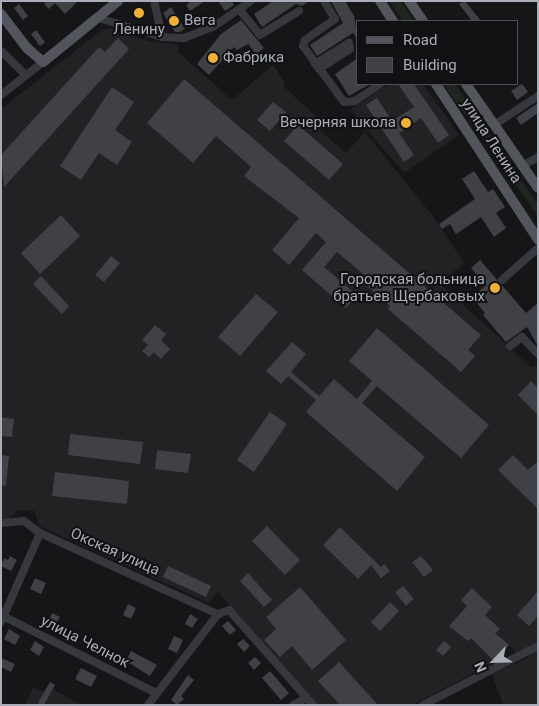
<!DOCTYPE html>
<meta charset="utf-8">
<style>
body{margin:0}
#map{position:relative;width:539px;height:706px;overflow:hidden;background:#161618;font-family:Roboto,sans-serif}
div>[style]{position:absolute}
.built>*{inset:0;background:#222225}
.green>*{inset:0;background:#1e261f}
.building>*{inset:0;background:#404145}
.minor>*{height:8px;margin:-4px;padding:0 4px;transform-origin:4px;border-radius:4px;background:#37383d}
.major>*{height:10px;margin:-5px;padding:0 5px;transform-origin:5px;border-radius:5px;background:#53555c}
.dots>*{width:14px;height:14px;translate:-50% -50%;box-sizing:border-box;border:2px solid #111113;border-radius:50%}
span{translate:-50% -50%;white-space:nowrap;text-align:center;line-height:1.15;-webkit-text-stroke:4px #111113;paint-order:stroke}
.poi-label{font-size:15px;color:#a8adb8}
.left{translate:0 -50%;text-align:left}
.right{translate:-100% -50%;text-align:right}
.street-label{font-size:15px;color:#a8adb8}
.frame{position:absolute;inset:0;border:2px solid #a8adb8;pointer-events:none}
.legend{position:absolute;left:356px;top:20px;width:162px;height:65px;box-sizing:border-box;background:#111113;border:1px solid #4d4f55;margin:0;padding:6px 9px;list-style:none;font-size:15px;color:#a8adb8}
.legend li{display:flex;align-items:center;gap:10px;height:25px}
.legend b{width:25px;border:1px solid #4d4f55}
.north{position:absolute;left:469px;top:636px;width:50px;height:50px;-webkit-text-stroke:4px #111113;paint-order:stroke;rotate:246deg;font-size:14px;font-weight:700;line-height:20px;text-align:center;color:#a8adb8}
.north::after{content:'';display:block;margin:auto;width:18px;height:22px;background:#a8adb8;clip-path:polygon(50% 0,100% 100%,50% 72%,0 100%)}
</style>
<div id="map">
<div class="built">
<div style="clip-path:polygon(111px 28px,149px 41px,179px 45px,178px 52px,232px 100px,273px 65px,285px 83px,284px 87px,318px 118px,320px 131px,346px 153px,365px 132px,432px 215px,465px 264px,438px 282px,531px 367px,538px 365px,538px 643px,516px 652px,509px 645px,495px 662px,412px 705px,316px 705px,218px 592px,209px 603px,39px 526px,35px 511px,18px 510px,10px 518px,1px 518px,1px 109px,103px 29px)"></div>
<div style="clip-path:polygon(389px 84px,423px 84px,459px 135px,404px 173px,350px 110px)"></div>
<div style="clip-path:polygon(538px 647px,538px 705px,503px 705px,492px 674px,529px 657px,527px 652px)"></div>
<div style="clip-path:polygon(50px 682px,55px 685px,53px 689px,82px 705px,25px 705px,33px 687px,44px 692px)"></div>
</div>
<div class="green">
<div style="clip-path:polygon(389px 1px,400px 1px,414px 21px,403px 21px)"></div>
<div style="clip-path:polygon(443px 84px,455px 84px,538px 204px,538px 216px)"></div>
</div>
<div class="building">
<div style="clip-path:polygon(47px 1px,78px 1px,65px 14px,55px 3px,49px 9px,44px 4px)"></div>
<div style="clip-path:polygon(192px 1px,205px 1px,190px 11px,186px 5px)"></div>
<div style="clip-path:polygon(218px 1px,232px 1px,234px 5px,225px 11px)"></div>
<div style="clip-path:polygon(273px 1px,309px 1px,302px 6px,296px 4px,262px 27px,254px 14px)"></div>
<div style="clip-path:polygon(331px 1px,345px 1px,354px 16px,358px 40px,353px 33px,317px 56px,310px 45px,343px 23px)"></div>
<div style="clip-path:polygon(465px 1px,481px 21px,472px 21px,459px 4px)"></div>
<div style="clip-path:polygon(19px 4px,28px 16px,23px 20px,14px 8px)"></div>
<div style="clip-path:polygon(171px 7px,185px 29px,179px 32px,175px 32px,163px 13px)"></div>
<div style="clip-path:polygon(241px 20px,264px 48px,256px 54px,248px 44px,237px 50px,234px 47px,209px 75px,197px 64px,221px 34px)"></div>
<div style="clip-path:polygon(36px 30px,45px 42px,40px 46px,31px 34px)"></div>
<div style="clip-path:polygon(118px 38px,129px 49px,4px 187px,1px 155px,99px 47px,105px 52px)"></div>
<div style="clip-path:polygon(358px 58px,358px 84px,370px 84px,349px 96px,335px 74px)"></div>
<div style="clip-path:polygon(184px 79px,481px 335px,468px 350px,475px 356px,461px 372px,388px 309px,390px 306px,364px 283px,368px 278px,337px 252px,324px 267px,357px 295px,346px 308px,302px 270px,326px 242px,316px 233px,289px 265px,272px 250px,299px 218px,244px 176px,251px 167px,216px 136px,193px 163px,147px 123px)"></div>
<div style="clip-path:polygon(398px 84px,414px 84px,449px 135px,438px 143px,421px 118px,399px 133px,414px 155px,404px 162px,366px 105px,377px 98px,392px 121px,414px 107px)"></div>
<div style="clip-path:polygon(522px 84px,528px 92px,517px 100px,511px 91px)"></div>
<div style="clip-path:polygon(112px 87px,134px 102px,115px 130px,132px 142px,117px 165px,99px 153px,81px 180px,60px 166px)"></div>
<div style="clip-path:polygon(273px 102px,286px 112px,270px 131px,257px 120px)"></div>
<div style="clip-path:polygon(538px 103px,538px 113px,521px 125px,516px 118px)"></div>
<div style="clip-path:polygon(298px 125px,343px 164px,329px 180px,284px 141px)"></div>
<div style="clip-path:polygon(474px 171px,488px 192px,493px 189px,505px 207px,496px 213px,506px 228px,494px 237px,481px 217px,456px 234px,450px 224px,442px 229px,439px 224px,475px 199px,462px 179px)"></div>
<div style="clip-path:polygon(61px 215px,80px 236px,40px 274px,21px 253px)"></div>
<div style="clip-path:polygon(111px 256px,120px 263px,104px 282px,95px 275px)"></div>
<div style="clip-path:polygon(480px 260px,526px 313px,538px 303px,538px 346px,527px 327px,506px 342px,483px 315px,485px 313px,472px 297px,486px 285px,471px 268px)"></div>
<div style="clip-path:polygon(41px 276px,69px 306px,62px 314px,33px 284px)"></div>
<div style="clip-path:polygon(256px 294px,278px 312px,240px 356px,218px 337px)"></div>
<div style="clip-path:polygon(155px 325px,166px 334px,161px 340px,170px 349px,161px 359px,154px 352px,149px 357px,142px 351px,148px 345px,142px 340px)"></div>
<div style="clip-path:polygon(377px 328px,489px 425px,461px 458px,377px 386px,362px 403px,425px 457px,397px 491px,306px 412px,316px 400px,288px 376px,281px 384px,266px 371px,292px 342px,306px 354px,291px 372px,319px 396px,334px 379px,357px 399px,372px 381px,349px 361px)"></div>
<div style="clip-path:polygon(531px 381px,538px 388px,538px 415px,518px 395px)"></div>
<div style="clip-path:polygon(270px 412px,287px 424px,254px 472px,237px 460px)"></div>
<div style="clip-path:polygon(1px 417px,14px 419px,12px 437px,1px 436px)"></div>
<div style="clip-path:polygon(70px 434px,143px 442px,140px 464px,68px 455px)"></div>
<div style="clip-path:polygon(157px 450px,191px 454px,188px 473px,155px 469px)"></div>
<div style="clip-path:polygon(1px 455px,9px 456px,6px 486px,1px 485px)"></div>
<div style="clip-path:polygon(513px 455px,528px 470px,538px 461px,538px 509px,498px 470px)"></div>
<div style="clip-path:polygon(55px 472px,129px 481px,127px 504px,52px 496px)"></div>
<div style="clip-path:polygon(267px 526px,300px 560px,285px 575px,252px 541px)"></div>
<div style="clip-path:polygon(340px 527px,381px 567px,384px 564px,390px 571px,381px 578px,371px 565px,358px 579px,323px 545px)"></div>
<div style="clip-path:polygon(10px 556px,17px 560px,11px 571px,1px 566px,4px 558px,8px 560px)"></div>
<div style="clip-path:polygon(421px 556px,433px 570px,424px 577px,412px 562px)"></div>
<div style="clip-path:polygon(168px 566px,211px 586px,206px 597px,163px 577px)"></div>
<div style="clip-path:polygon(248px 573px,272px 600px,264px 607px,240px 581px)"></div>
<div style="clip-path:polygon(35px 578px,46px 583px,41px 594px,30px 589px)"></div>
<div style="clip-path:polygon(403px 586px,414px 599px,406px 606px,395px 592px)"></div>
<div style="clip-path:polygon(300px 587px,346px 640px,312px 670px,292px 646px,280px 657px,264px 640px,276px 629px,266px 617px)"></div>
<div style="clip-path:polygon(472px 588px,492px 607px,485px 615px,500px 629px,495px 633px,509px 645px,495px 662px,471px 638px,468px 641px,449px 626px,467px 606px,461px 600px)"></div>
<div style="clip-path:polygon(538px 591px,538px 616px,529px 626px,517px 615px)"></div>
<div style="clip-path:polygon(390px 602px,399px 611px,380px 631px,371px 622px)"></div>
<div style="clip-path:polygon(128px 604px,136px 608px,131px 619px,123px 615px)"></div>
<div style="clip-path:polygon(52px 613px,60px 617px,54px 627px,47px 624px)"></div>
<div style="clip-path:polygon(190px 614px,198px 619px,192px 628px,185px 624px)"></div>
<div style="clip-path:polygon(228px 621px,236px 630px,230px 635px,222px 626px)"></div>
<div style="clip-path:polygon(9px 629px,20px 636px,15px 645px,4px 639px)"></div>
<div style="clip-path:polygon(174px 636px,183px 640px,177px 653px,168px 649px)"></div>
<div style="clip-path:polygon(243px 639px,250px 646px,244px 652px,237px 644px)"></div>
<div style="clip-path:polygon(35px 641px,44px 647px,39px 656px,30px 650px)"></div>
<div style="clip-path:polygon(444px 641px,451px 647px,443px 656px,436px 650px)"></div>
<div style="clip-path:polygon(131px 651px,157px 665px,150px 676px,126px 661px)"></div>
<div style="clip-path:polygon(255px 657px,261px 663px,254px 670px,248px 663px)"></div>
<div style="clip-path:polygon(1px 658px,15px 664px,11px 672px,1px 667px)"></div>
<div style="clip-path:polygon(339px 662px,378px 705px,340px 705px,318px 681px)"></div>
<div style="clip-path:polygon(81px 668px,97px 676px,91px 687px,75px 679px)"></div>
<div style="clip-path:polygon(270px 671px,289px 693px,281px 700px,262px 678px)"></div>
<div style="clip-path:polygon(188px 675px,194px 680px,181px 696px,184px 699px,177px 705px,171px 700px)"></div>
<div style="clip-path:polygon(50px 682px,55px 685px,44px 705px,41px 705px,38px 703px)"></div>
</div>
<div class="minor">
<div style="left:154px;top:1px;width:37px;rotate:77deg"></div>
<div style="left:324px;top:1px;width:21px;rotate:59deg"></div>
<div style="left:335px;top:19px;width:37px;rotate:145deg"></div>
<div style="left:305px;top:40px;width:6px;rotate:108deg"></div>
<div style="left:303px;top:46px;width:69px;rotate:53.8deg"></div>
<div style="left:344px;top:102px;width:11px;rotate:-5deg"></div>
<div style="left:355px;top:101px;width:30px;rotate:-34deg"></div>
<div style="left:239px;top:9px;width:33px;rotate:51deg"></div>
<div style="left:260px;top:35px;width:46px;rotate:-31.6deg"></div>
<div style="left:98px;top:18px;width:67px;rotate:16.5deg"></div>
<div style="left:162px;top:37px;width:22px;rotate:3deg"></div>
<div style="left:184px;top:38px;width:31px;rotate:-21deg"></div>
<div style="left:213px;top:27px;width:46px;rotate:-34.4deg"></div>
<div style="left:1px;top:51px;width:35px;rotate:44deg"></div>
<div style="left:315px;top:64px;width:40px;rotate:-32deg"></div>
<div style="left:349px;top:43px;width:6px;rotate:81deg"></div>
<div style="left:350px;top:49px;width:37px;rotate:147deg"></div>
<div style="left:1px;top:95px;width:53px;rotate:-38.2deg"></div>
<div style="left:494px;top:125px;width:53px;rotate:-33.4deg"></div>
<div style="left:522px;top:166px;width:18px;rotate:-29deg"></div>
<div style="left:502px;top:280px;width:48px;rotate:-41.6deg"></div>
<div style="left:510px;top:346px;width:15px;rotate:-37deg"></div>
<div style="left:522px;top:337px;width:23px;rotate:47deg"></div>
<div style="left:1px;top:523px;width:23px;rotate:-5deg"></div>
<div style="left:24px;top:521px;width:20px;rotate:37deg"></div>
<div style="left:40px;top:533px;width:196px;rotate:24.5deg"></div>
<div style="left:1px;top:615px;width:174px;rotate:26.7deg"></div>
<div style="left:1px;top:622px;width:97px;rotate:-66.3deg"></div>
<div style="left:148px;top:705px;width:115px;rotate:-52.4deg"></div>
<div style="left:218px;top:614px;width:12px;rotate:-20deg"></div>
<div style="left:229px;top:610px;width:127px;rotate:48.5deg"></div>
<div style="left:293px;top:705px;width:16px;rotate:-27deg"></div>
<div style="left:423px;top:705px;width:129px;rotate:-27.2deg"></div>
</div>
<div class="major">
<div style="left:380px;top:1px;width:24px;rotate:57deg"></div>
<div style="left:409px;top:1px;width:24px;rotate:55deg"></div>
<div style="left:1px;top:14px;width:43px;rotate:52.6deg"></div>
<div style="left:27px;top:48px;width:21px;rotate:41deg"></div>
<div style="left:43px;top:62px;width:97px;rotate:-39.1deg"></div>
<div style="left:436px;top:84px;width:186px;rotate:56.7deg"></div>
<div style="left:466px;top:84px;width:126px;rotate:55.3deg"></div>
</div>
<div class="dots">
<div style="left:139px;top:13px;background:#f2b134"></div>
<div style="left:174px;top:21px;background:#f2b134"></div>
<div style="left:213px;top:58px;background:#f2b134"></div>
<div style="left:406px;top:123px;background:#f2b134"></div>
<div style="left:495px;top:288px;background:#f2b134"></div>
</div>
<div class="poi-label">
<span class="left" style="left:184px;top:21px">Вега</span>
<span style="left:139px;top:30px">Ленину</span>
<span class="left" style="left:223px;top:58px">Фабрика</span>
<span class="right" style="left:396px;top:123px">Вечерняя школа</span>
<span class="right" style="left:485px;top:288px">Городская больница<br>братьев Щербаковых</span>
</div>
<div class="street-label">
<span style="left:491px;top:141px;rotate:57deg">улица Ленина</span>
<span style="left:115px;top:552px;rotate:24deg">Окская улица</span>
<span style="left:85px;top:642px;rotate:27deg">улица Челнок</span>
</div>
<div class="frame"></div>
<ul class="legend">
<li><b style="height:6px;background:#53555c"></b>Road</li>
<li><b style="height:14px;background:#404145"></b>Building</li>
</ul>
<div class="north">N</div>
</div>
